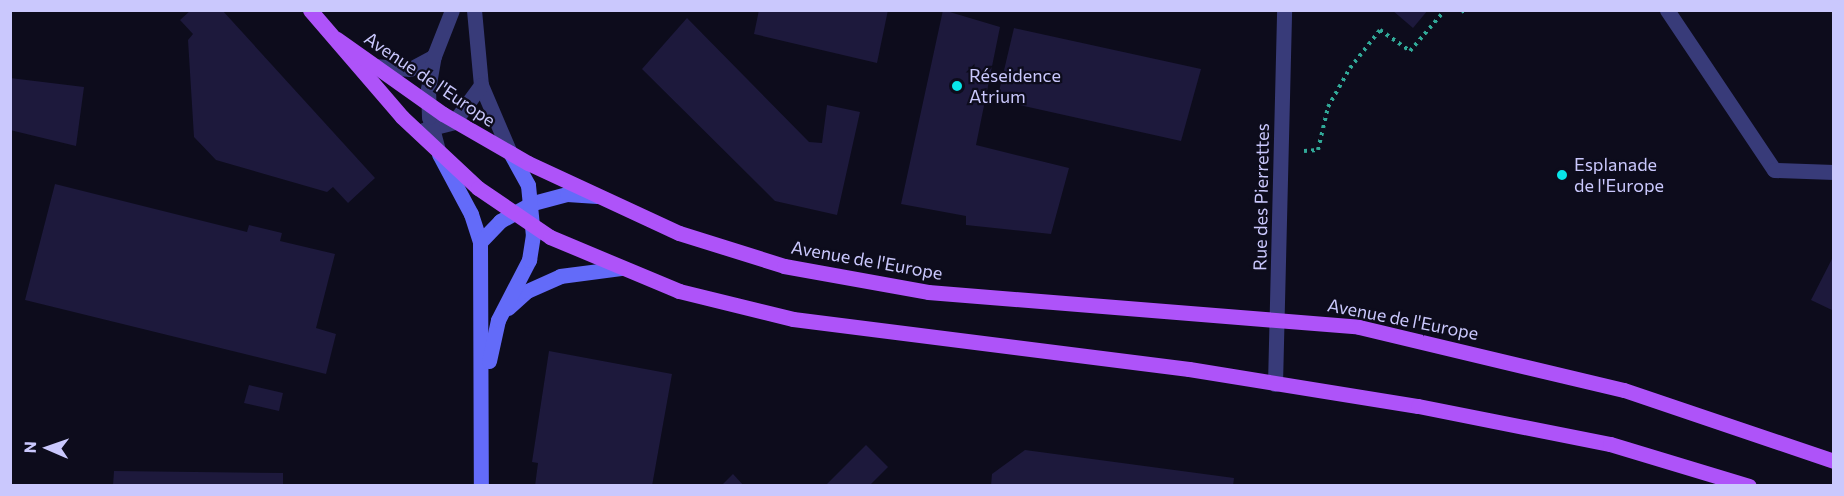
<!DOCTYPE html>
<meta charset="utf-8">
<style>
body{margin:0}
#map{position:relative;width:1844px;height:496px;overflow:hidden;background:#0d0c1c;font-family:Commissioner,sans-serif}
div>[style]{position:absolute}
.building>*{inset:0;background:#1d193c}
.path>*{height:4px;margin-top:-2px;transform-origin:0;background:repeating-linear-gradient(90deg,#31a998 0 3px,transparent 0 7.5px)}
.street>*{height:15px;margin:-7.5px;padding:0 7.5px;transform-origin:7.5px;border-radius:7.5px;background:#383b79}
.secondary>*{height:15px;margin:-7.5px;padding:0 7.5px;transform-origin:7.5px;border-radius:7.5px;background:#636bf9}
.primary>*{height:15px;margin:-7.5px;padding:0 7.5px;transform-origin:7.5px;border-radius:7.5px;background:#ae53f9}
.dots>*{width:16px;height:16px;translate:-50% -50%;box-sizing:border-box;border:3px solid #0d0c1c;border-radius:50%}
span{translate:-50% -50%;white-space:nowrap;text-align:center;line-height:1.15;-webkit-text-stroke:4.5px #0d0c1c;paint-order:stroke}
.poi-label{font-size:18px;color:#cac8fd}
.left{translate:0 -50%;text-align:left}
.street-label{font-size:18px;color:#cac8fd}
.frame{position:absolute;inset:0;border:12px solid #cac8fd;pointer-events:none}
.north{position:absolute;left:18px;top:418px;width:60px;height:60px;-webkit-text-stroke:4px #0d0c1c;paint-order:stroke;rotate:272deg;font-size:16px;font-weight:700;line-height:24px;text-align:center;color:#cac8fd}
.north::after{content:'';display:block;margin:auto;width:21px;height:27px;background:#cac8fd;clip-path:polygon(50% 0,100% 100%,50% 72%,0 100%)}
</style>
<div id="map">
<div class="building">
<div style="clip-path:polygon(191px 10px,222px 10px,375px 178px,348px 203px,333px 187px,327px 192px,216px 160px,194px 137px,188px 40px,193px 34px,180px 20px)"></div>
<div style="clip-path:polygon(759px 10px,888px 10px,877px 63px,754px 34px)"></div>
<div style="clip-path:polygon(943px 10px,1000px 27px,976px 145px,1069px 168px,1051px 234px,966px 225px,966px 216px,901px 204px)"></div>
<div style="clip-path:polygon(1392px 10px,1428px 10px,1413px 28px)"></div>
<div style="clip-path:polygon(687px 18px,809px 142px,822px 143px,827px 105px,860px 112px,837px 215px,775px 201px,642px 69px)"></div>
<div style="clip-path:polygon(1014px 28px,1201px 69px,1181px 141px,997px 100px)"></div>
<div style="clip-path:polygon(10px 78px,84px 87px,76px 146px,10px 130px)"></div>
<div style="clip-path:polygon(55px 184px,247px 232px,249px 225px,282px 233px,280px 241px,335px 254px,316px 328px,336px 334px,326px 374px,25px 300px)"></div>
<div style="clip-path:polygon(1834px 255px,1834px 311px,1811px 300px)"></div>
<div style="clip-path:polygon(549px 351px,672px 374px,652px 486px,535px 486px,538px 463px,532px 462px)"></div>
<div style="clip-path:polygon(249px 385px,283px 393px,279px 411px,244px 403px)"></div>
<div style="clip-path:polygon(866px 445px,888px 467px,869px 486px,825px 486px)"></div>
<div style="clip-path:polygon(1025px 450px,1234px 478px,1233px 486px,991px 486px,992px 474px)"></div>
<div style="clip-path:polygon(114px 471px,283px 473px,283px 486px,113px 486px)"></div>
<div style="clip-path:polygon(733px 474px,744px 486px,721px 486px)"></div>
</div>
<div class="path">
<div style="left:1462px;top:10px;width:4px;rotate:45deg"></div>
<div style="left:1304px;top:151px;width:14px;rotate:-4deg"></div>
<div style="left:1318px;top:150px;width:44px;rotate:-76.9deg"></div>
<div style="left:1328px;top:107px;width:45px;rotate:-60.6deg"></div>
<div style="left:1350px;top:68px;width:48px;rotate:-51.7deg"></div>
<div style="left:1380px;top:30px;width:37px;rotate:35deg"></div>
<div style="left:1410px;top:51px;width:54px;rotate:-49.5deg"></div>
</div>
<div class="street">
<div style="left:474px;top:10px;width:75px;rotate:84.7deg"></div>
<div style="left:481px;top:85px;width:74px;rotate:66.9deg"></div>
<div style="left:1667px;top:10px;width:192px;rotate:56.2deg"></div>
<div style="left:1774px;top:170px;width:60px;rotate:1.9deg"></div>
<div style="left:375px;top:66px;width:35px;rotate:5deg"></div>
<div style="left:410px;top:69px;width:27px;rotate:-28deg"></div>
<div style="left:423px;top:130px;width:32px;rotate:-14deg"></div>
<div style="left:454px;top:122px;width:46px;rotate:-53.9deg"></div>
<div style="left:439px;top:154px;width:38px;rotate:-105deg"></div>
<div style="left:429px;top:117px;width:28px;rotate:-92deg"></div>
<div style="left:428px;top:89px;width:34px;rotate:-80deg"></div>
<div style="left:434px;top:56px;width:49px;rotate:-68.6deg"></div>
<div style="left:1275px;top:384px;width:374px;rotate:-88.6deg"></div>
</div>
<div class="secondary">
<div style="left:439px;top:154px;width:68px;rotate:61.9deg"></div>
<div style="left:471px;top:214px;width:29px;rotate:72deg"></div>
<div style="left:480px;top:242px;width:244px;rotate:89.8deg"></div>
<div style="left:480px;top:242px;width:29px;rotate:-46deg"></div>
<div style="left:500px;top:221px;width:38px;rotate:-29deg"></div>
<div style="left:533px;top:203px;width:35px;rotate:-15deg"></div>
<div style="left:567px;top:194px;width:30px;rotate:4deg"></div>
<div style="left:508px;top:308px;width:25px;rotate:-42deg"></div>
<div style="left:527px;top:291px;width:36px;rotate:-24deg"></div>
<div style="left:560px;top:276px;width:63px;rotate:-7.4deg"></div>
<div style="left:489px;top:361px;width:42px;rotate:-77.6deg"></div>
<div style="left:498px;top:320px;width:68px;rotate:-62.7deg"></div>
<div style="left:529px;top:260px;width:24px;rotate:-81deg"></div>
<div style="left:533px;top:236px;width:51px;rotate:-95.6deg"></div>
<div style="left:528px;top:185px;width:37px;rotate:-119deg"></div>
</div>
<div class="primary">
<div style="left:310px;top:10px;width:141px;rotate:49.3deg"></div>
<div style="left:402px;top:117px;width:104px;rotate:43.1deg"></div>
<div style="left:478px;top:188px;width:87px;rotate:34.2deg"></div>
<div style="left:550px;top:237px;width:140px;rotate:22.7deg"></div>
<div style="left:679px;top:291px;width:117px;rotate:13.8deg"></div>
<div style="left:793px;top:319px;width:399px;rotate:7.2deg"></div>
<div style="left:1189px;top:369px;width:232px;rotate:9.2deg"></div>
<div style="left:1418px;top:406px;width:196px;rotate:11.2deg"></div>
<div style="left:1610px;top:444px;width:145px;rotate:16.8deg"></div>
<div style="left:337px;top:39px;width:130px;rotate:35.3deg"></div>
<div style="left:443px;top:114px;width:98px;rotate:30deg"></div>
<div style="left:528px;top:163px;width:166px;rotate:24.9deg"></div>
<div style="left:679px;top:233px;width:110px;rotate:17.4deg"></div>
<div style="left:784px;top:266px;width:146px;rotate:10.2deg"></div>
<div style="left:928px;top:292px;width:432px;rotate:4.6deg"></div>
<div style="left:1359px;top:327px;width:272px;rotate:13.4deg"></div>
<div style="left:1624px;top:390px;width:222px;rotate:18.7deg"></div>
</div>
<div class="dots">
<div style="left:957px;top:86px;background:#08e5e9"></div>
<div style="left:1562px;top:175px;background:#08e5e9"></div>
</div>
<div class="poi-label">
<span class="left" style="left:969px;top:86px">Réseidence<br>Atrium</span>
<span class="left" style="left:1574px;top:175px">Esplanade<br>de l'Europe</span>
</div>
<div class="street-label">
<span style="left:430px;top:79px;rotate:34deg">Avenue de l'Europe</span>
<span style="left:1261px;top:197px;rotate:-89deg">Rue des Pierrettes</span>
<span style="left:867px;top:260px;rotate:10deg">Avenue de l'Europe</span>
<span style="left:1403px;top:319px;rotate:11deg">Avenue de l'Europe</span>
</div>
<div class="frame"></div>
<div class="north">N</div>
</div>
